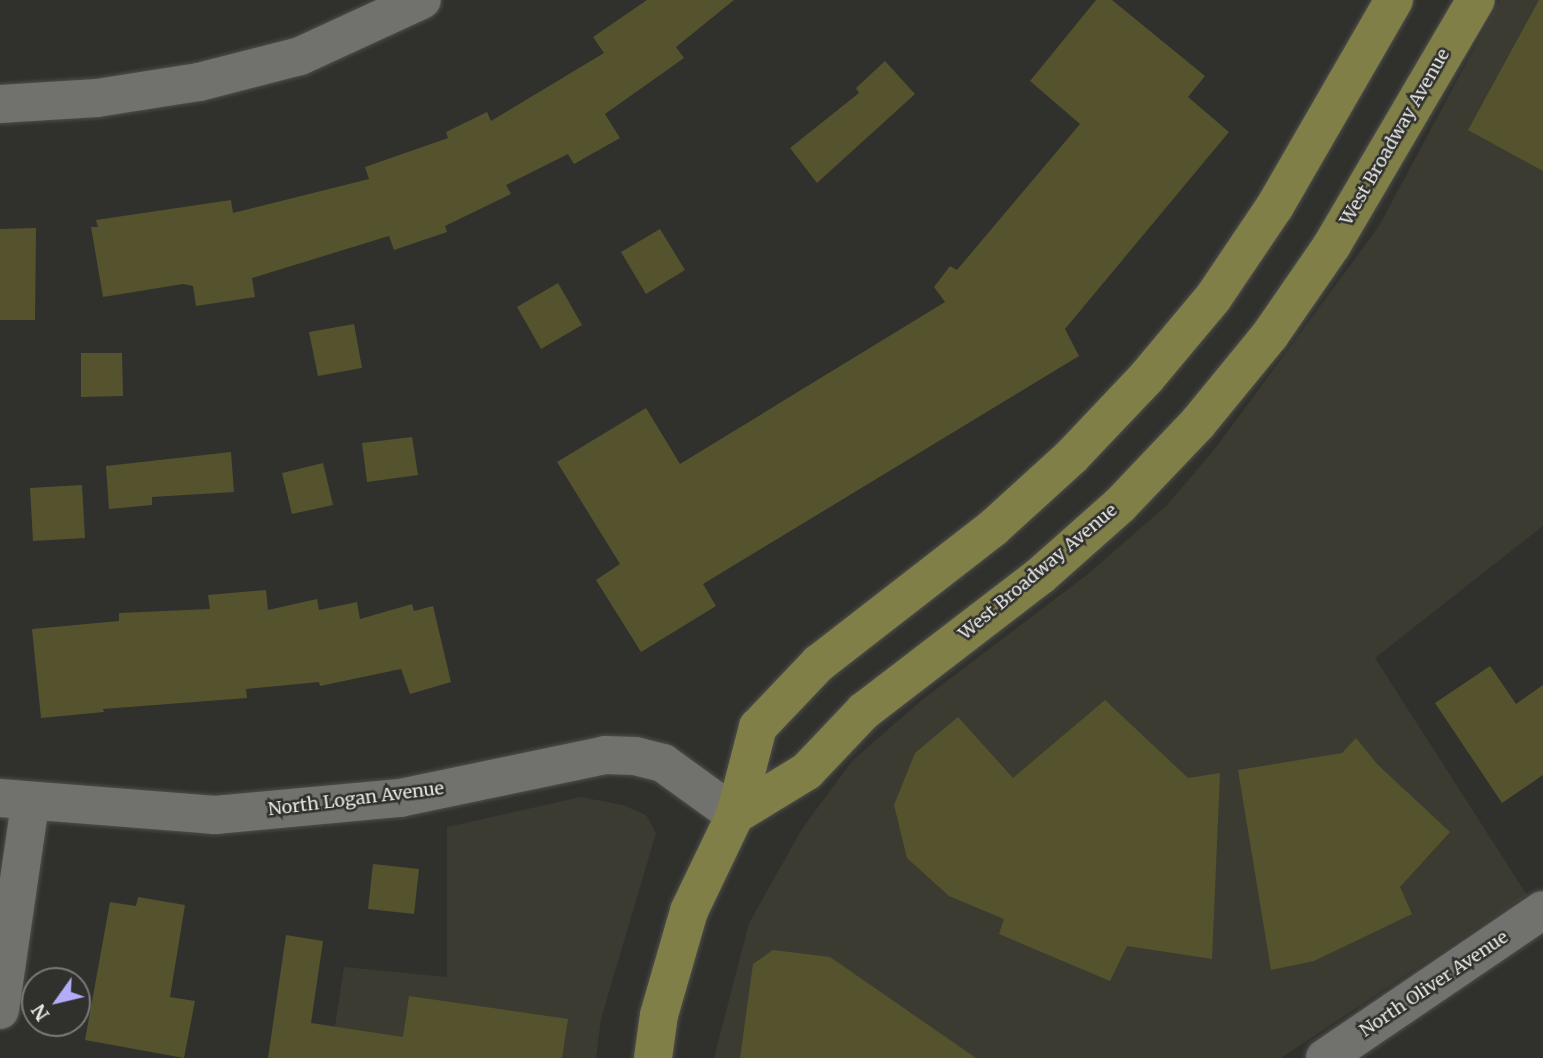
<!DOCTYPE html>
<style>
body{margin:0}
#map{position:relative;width:1543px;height:1058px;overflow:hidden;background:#30302d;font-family:Merriweather,serif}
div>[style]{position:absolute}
.built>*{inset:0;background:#3b3b31}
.building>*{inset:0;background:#54532e}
.roads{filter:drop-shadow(0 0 2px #4e4e4b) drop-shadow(0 0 2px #4e4e4b)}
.minor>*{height:38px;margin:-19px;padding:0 19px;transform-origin:19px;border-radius:19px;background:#71716d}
.major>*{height:38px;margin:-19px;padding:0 19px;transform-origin:19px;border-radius:19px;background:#817f48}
span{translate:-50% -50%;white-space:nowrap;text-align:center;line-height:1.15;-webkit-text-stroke:5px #30302d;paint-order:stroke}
.street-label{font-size:18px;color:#e8e8e6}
.north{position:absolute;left:21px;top:967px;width:70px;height:70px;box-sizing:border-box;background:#30302d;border:2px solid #7a7a77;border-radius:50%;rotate:236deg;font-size:19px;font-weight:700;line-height:28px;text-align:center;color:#e8e8e6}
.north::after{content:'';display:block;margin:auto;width:24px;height:32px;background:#b3adf9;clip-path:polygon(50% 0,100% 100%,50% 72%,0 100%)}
</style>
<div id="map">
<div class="built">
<div style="clip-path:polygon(1500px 0,1543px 0,1543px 526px,1375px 658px,1527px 895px,1281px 1058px,714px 1058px,749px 923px,802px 829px,852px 761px,923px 699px,1088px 574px,1166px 506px,1214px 450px,1379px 226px)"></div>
<div style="clip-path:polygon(581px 797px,623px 805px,646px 815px,656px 833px,601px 1019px,596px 1058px,330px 1058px,344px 967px,447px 977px,447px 827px)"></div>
</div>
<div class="building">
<div style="clip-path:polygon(647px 0,734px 0,676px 47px,684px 58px,605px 114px,620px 138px,574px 164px,568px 154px,506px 185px,511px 194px,445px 226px,447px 232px,394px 250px,389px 236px,252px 278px,255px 297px,196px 306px,193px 286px,183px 284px,103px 297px,91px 227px,98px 227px,96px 220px,231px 200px,233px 213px,369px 179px,365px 167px,448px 138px,446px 132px,487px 112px,491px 121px,604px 53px,593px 37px)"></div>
<div style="clip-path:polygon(1096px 0,1112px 0,1205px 76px,1188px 97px,1229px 132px,1065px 329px,1079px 356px,703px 584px,716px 606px,641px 652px,596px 580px,620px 564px,557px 462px,646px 408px,680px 464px,945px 302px,934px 287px,950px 266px,957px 270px,1080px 124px,1030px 81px)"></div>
<div style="clip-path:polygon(1539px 0,1543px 0,1543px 171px,1468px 130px)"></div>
<div style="clip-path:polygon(885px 61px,915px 94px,817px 183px,790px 148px,859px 93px,856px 88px)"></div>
<div style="clip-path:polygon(36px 228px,35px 320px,0 320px,0 229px)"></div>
<div style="clip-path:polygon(660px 229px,685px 270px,646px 294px,621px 252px)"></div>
<div style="clip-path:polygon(558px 283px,582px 325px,541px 349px,517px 307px)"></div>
<div style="clip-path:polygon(354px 324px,362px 368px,318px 376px,309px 332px)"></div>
<div style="clip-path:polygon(81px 353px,122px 353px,123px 396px,81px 397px)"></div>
<div style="clip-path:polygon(412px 437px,418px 475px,367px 482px,362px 443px)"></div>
<div style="clip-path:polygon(231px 452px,234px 492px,152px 497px,152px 505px,109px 509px,106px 466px)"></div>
<div style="clip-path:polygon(323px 463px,333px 505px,292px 514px,282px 473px)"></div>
<div style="clip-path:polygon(82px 485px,85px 538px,33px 541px,30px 488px)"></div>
<div style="clip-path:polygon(266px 590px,268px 610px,317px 599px,319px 610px,357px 602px,360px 619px,412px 604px,414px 611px,433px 606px,451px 682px,410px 694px,401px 669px,320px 686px,319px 682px,246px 689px,247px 698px,103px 709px,104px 712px,41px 718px,32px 629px,119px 621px,119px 613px,210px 609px,208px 595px)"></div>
<div style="clip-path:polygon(1490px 666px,1516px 704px,1543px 685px,1543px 775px,1502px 803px,1435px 703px)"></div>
<div style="clip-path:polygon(1105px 700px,1188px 778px,1220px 773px,1212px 959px,1127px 946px,1110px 981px,999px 934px,1004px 919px,949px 896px,907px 858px,894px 805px,915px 753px,958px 717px,1013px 778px)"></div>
<div style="clip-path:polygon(1356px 738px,1377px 764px,1450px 832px,1400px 887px,1412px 914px,1314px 961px,1271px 970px,1238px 770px,1342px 753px)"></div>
<div style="clip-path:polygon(373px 864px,419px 869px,414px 914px,368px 909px)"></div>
<div style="clip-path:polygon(138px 897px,185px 905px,170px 997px,195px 1001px,184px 1058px,85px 1040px,110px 902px,136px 906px)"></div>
<div style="clip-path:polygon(286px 935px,323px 941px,311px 1023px,403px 1037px,409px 996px,568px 1019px,562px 1058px,268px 1058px)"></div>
<div style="clip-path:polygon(773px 950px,830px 957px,976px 1058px,740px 1058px,753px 964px)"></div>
</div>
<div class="roads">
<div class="minor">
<div style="left:0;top:104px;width:97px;rotate:-3.5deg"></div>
<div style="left:97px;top:98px;width:103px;rotate:-8.9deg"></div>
<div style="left:199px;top:82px;width:104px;rotate:-14.4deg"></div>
<div style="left:300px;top:56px;width:134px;rotate:-24.7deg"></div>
<div style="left:0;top:798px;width:216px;rotate:4.5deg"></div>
<div style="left:215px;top:815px;width:186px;rotate:-5.3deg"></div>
<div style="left:400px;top:798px;width:209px;rotate:-11.8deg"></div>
<div style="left:605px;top:755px;width:30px;rotate:2deg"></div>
<div style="left:635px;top:756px;width:29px;rotate:14deg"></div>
<div style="left:663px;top:763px;width:89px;rotate:35.8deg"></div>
<div style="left:0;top:1010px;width:208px;rotate:-81.7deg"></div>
<div style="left:1325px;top:1058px;width:263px;rotate:-34.2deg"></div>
</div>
<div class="major">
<div style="left:735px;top:815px;width:84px;rotate:-31.4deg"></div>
<div style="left:807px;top:771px;width:83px;rotate:-46.5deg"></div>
<div style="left:864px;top:711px;width:222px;rotate:-37.5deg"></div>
<div style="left:1040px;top:576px;width:107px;rotate:-41.6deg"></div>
<div style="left:1120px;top:505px;width:113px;rotate:-46.4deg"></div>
<div style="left:1198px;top:423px;width:114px;rotate:-50.7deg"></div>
<div style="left:1270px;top:335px;width:109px;rotate:-55.4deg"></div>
<div style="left:1332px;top:245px;width:284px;rotate:-59.6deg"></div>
<div style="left:653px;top:1058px;width:43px;rotate:-82.1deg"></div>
<div style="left:659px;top:1015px;width:108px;rotate:-73.9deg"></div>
<div style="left:689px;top:911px;width:106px;rotate:-64.4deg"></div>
<div style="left:735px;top:815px;width:91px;rotate:-75.4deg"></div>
<div style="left:758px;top:727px;width:88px;rotate:-46.4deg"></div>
<div style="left:819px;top:663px;width:220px;rotate:-37.8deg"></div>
<div style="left:993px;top:528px;width:107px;rotate:-42.3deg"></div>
<div style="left:1072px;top:456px;width:108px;rotate:-46.5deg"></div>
<div style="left:1146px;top:378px;width:104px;rotate:-50.1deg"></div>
<div style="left:1213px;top:298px;width:111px;rotate:-56deg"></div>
<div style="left:1275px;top:206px;width:238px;rotate:-60deg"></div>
</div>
</div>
<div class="street-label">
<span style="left:1395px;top:137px;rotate:-60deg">West Broadway Avenue</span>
<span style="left:1038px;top:572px;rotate:-40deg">West Broadway Avenue</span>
<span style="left:356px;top:799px;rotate:-7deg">North Logan Avenue</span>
<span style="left:1434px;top:984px;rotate:-34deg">North Oliver Avenue</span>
</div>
<div class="north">N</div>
</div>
